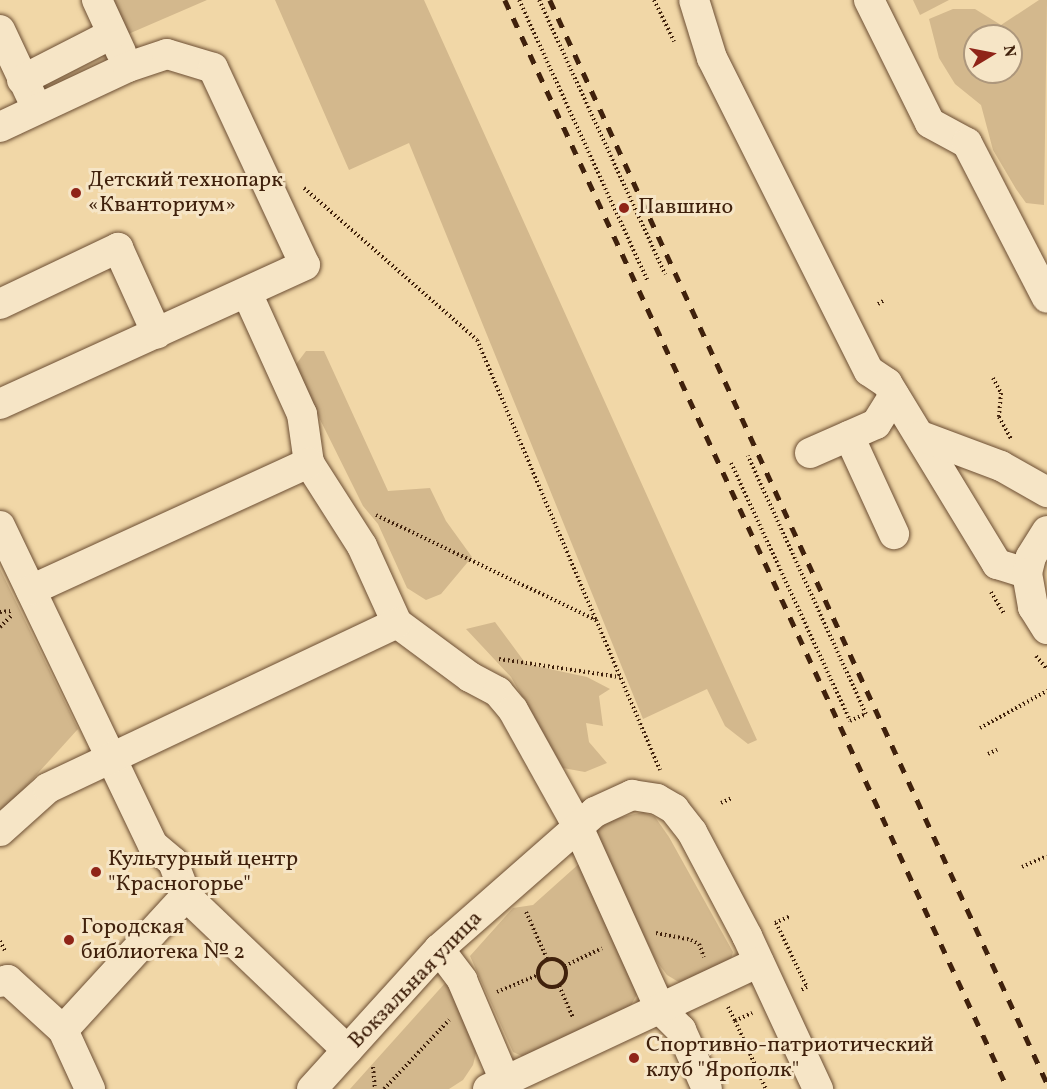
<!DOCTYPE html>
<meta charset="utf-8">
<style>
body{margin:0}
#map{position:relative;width:1047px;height:1089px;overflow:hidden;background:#f1d7a7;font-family:Vollkorn,serif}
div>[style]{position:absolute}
.green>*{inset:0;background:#d3b88d}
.path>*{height:4px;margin-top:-2px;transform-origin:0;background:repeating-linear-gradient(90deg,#40210c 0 1.5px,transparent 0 4.5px)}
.path>.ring{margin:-2px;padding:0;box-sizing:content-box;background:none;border:4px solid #40210c;border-radius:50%}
.roads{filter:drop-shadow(0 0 2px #6c4e33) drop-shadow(0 0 2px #6c4e33)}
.minor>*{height:30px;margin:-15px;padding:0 15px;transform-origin:15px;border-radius:15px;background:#f6e5c6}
.rail>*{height:4.5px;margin-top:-2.25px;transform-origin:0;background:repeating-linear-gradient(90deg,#40210c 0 10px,transparent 0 20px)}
.dots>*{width:16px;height:16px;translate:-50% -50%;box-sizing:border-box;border:3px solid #f6e5c6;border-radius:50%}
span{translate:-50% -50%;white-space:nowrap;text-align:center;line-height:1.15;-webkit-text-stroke:6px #f6e5c6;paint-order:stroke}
.poi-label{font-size:22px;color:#40210c}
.left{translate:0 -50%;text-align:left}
.street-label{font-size:22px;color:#40210c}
.north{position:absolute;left:963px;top:24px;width:60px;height:60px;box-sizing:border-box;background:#f6e5c6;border:2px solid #ad977c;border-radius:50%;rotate:80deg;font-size:16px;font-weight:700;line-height:24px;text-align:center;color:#40210c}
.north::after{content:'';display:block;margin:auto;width:21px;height:27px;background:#8f2418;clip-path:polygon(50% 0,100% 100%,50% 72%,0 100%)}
</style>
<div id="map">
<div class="green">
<div style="clip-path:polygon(114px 0,207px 0,126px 35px)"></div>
<div style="clip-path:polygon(275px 0,424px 0,757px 740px,748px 744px,725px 726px,707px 689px,643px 719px,409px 143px,349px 170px)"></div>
<div style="clip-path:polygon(913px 0,949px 0,920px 15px)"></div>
<div style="clip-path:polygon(evenodd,1039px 0,1047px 0,1044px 205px,1026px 203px,1016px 189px,993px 150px,981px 105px,955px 84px,939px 58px,929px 19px,953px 9px,975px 9px,1001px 25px,1039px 0,975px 36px,1011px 36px,1011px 72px,975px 72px,975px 36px)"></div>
<div style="clip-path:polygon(306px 351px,324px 351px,388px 491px,430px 488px,446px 521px,472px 557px,441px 594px,426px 600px,407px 588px,378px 524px,363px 506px,294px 367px)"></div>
<div style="clip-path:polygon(0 569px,78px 729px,0 815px)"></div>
<div style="clip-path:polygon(495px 622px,526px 664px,587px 677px,610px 689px,599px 696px,603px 726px,586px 723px,589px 742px,607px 763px,585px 772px,563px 768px,511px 677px,466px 629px)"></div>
<div style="clip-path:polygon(643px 812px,655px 817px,669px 837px,733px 952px,731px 959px,682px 984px,667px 975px,655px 959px,596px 835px,597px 823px)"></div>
<div style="clip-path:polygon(581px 862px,640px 989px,630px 1007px,524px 1057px,513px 1052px,470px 956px,513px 908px,533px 905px)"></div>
<div style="clip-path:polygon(446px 982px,452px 986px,477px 1049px,473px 1065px,463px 1080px,449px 1089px,350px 1089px)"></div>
</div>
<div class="path">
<div style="left:519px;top:0;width:310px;rotate:65.4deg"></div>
<div style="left:539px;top:0;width:302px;rotate:65.3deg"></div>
<div style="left:654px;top:0;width:46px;rotate:64deg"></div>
<div style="left:304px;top:188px;width:230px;rotate:41.3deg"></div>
<div style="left:477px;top:340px;width:304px;rotate:67deg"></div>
<div style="left:878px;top:304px;width:6px;rotate:-31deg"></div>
<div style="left:993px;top:378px;width:17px;rotate:62deg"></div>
<div style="left:1001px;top:393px;width:24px;rotate:95deg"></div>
<div style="left:999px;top:417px;width:25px;rotate:61deg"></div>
<div style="left:731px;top:463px;width:284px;rotate:65.2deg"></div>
<div style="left:850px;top:721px;width:17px;rotate:-24deg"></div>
<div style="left:866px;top:714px;width:284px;rotate:-114.6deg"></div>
<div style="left:376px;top:515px;width:244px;rotate:25.5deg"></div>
<div style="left:596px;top:620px;width:163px;rotate:66.9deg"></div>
<div style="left:991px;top:592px;width:26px;rotate:59deg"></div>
<div style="left:0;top:612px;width:11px;rotate:-5deg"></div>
<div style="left:0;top:627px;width:17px;rotate:-45deg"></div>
<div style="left:1036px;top:656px;width:17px;rotate:50deg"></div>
<div style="left:499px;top:659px;width:122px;rotate:8.5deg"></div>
<div style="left:980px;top:728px;width:77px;rotate:-28.9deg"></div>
<div style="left:988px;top:754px;width:10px;rotate:-24deg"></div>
<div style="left:721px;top:803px;width:12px;rotate:-24deg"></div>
<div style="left:1022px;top:867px;width:27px;rotate:-24deg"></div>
<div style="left:526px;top:912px;width:51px;rotate:65.9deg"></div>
<div style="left:775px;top:923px;width:17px;rotate:-24deg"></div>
<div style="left:776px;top:923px;width:71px;rotate:64.2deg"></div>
<div style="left:807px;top:987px;width:7px;rotate:153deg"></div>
<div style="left:656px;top:933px;width:36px;rotate:11deg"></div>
<div style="left:691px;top:940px;width:9px;rotate:27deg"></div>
<div style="left:699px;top:944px;width:14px;rotate:69deg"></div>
<div style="left:0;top:941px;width:13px;rotate:63deg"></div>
<div class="ring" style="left:538px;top:959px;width:24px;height:24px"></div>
<div style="left:565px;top:966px;width:41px;rotate:-25.9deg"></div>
<div style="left:559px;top:986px;width:35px;rotate:66deg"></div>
<div style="left:497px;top:992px;width:44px;rotate:-22.5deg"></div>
<div style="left:728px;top:1007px;width:16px;rotate:63deg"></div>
<div style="left:735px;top:1021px;width:19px;rotate:-25deg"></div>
<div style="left:735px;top:1021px;width:75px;rotate:65.5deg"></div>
<div style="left:719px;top:1047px;width:26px;rotate:-9deg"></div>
<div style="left:373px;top:1067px;width:22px;rotate:85deg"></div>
<div style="left:384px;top:1089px;width:95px;rotate:-46.7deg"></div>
</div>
<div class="roads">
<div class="minor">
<div style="left:97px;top:0;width:57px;rotate:65.2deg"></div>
<div style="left:694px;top:0;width:61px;rotate:72.8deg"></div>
<div style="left:712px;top:58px;width:350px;rotate:63.4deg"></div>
<div style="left:869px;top:371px;width:22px;rotate:34deg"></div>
<div style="left:887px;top:383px;width:212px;rotate:58.7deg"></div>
<div style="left:997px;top:564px;width:31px;rotate:17deg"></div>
<div style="left:869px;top:0;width:137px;rotate:63.6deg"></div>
<div style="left:930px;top:123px;width:42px;rotate:28.4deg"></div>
<div style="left:967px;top:143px;width:174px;rotate:62.7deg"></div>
<div style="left:0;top:30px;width:75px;rotate:64.8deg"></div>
<div style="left:22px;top:80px;width:101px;rotate:-27.1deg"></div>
<div style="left:0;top:127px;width:141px;rotate:-25.1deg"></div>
<div style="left:128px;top:67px;width:41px;rotate:-18.4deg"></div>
<div style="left:167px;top:54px;width:48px;rotate:16.9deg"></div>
<div style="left:213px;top:68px;width:217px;rotate:65deg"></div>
<div style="left:305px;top:265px;width:335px;rotate:155.5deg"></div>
<div style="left:247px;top:293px;width:133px;rotate:65.6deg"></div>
<div style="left:302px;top:414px;width:49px;rotate:81.9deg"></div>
<div style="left:309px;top:463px;width:98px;rotate:57.4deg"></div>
<div style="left:362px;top:546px;width:85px;rotate:65.6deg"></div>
<div style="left:397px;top:623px;width:91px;rotate:36.5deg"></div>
<div style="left:470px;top:677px;width:32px;rotate:28deg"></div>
<div style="left:498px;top:692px;width:23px;rotate:50deg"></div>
<div style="left:513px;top:710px;width:134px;rotate:60.9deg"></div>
<div style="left:578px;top:827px;width:200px;rotate:65.7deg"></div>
<div style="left:660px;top:1009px;width:30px;rotate:45deg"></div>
<div style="left:681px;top:1030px;width:64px;rotate:66.2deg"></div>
<div style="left:0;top:304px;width:131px;rotate:-25.4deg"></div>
<div style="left:118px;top:248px;width:94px;rotate:65.6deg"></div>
<div style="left:849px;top:436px;width:108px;rotate:65.3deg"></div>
<div style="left:921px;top:436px;width:85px;rotate:20.6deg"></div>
<div style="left:1001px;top:466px;width:53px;rotate:29.5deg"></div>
<div style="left:810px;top:453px;width:72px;rotate:-23.7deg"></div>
<div style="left:876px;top:424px;width:34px;rotate:-58deg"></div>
<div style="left:0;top:526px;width:354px;rotate:64.4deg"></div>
<div style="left:153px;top:845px;width:26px;rotate:40deg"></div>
<div style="left:173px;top:862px;width:36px;rotate:69deg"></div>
<div style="left:186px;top:896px;width:223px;rotate:43.7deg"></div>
<div style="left:1047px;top:531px;width:31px;rotate:122deg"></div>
<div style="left:1031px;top:557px;width:16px;rotate:104deg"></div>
<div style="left:1027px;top:573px;width:35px;rotate:80deg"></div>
<div style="left:1033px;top:607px;width:26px;rotate:58deg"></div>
<div style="left:31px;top:590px;width:306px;rotate:-24.6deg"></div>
<div style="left:0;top:831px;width:64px;rotate:-41.9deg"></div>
<div style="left:48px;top:788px;width:386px;rotate:-25.3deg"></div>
<div style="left:439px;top:949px;width:39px;rotate:53deg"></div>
<div style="left:462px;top:980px;width:110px;rotate:66.9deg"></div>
<div style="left:0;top:982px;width:8px;rotate:-14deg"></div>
<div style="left:8px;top:980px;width:74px;rotate:42.3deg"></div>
<div style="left:63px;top:1030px;width:65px;rotate:65.4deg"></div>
<div style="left:63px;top:1030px;width:182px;rotate:-47.5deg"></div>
<div style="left:312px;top:1089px;width:189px;rotate:-47.8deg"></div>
<div style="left:439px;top:949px;width:208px;rotate:-41.3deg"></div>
<div style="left:595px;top:812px;width:41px;rotate:-24.7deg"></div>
<div style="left:632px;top:795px;width:25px;rotate:9deg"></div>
<div style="left:657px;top:799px;width:20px;rotate:30deg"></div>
<div style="left:674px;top:809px;width:29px;rotate:52deg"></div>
<div style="left:692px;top:832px;width:118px;rotate:62.1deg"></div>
<div style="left:747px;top:936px;width:169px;rotate:65.1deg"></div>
<div style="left:488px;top:1089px;width:299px;rotate:-25.1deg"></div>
</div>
</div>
<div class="rail">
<div style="left:505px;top:0;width:1200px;rotate:65.21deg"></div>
<div style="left:550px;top:0;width:1192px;rotate:65.35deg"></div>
</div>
<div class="dots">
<div style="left:76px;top:193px;background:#8f2418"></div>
<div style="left:624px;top:208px;background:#8f2418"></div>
<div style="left:96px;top:872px;background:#8f2418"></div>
<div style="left:69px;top:940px;background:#8f2418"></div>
<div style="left:634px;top:1058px;background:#8f2418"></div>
</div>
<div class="poi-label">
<span class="left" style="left:88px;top:193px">Детский технопарк<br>«Кванториум»</span>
<span class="left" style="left:638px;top:208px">Павшино</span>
<span class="left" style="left:108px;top:872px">Культурный центр<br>"Красногорье"</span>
<span class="left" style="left:81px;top:940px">Городская<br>библиотека № 2</span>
<span class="left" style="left:646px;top:1058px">Спортивно-патриотический<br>клуб "Ярополк"</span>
</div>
<div class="street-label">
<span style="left:416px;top:980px;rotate:-46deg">Вокзальная улица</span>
</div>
<div class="north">N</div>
</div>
